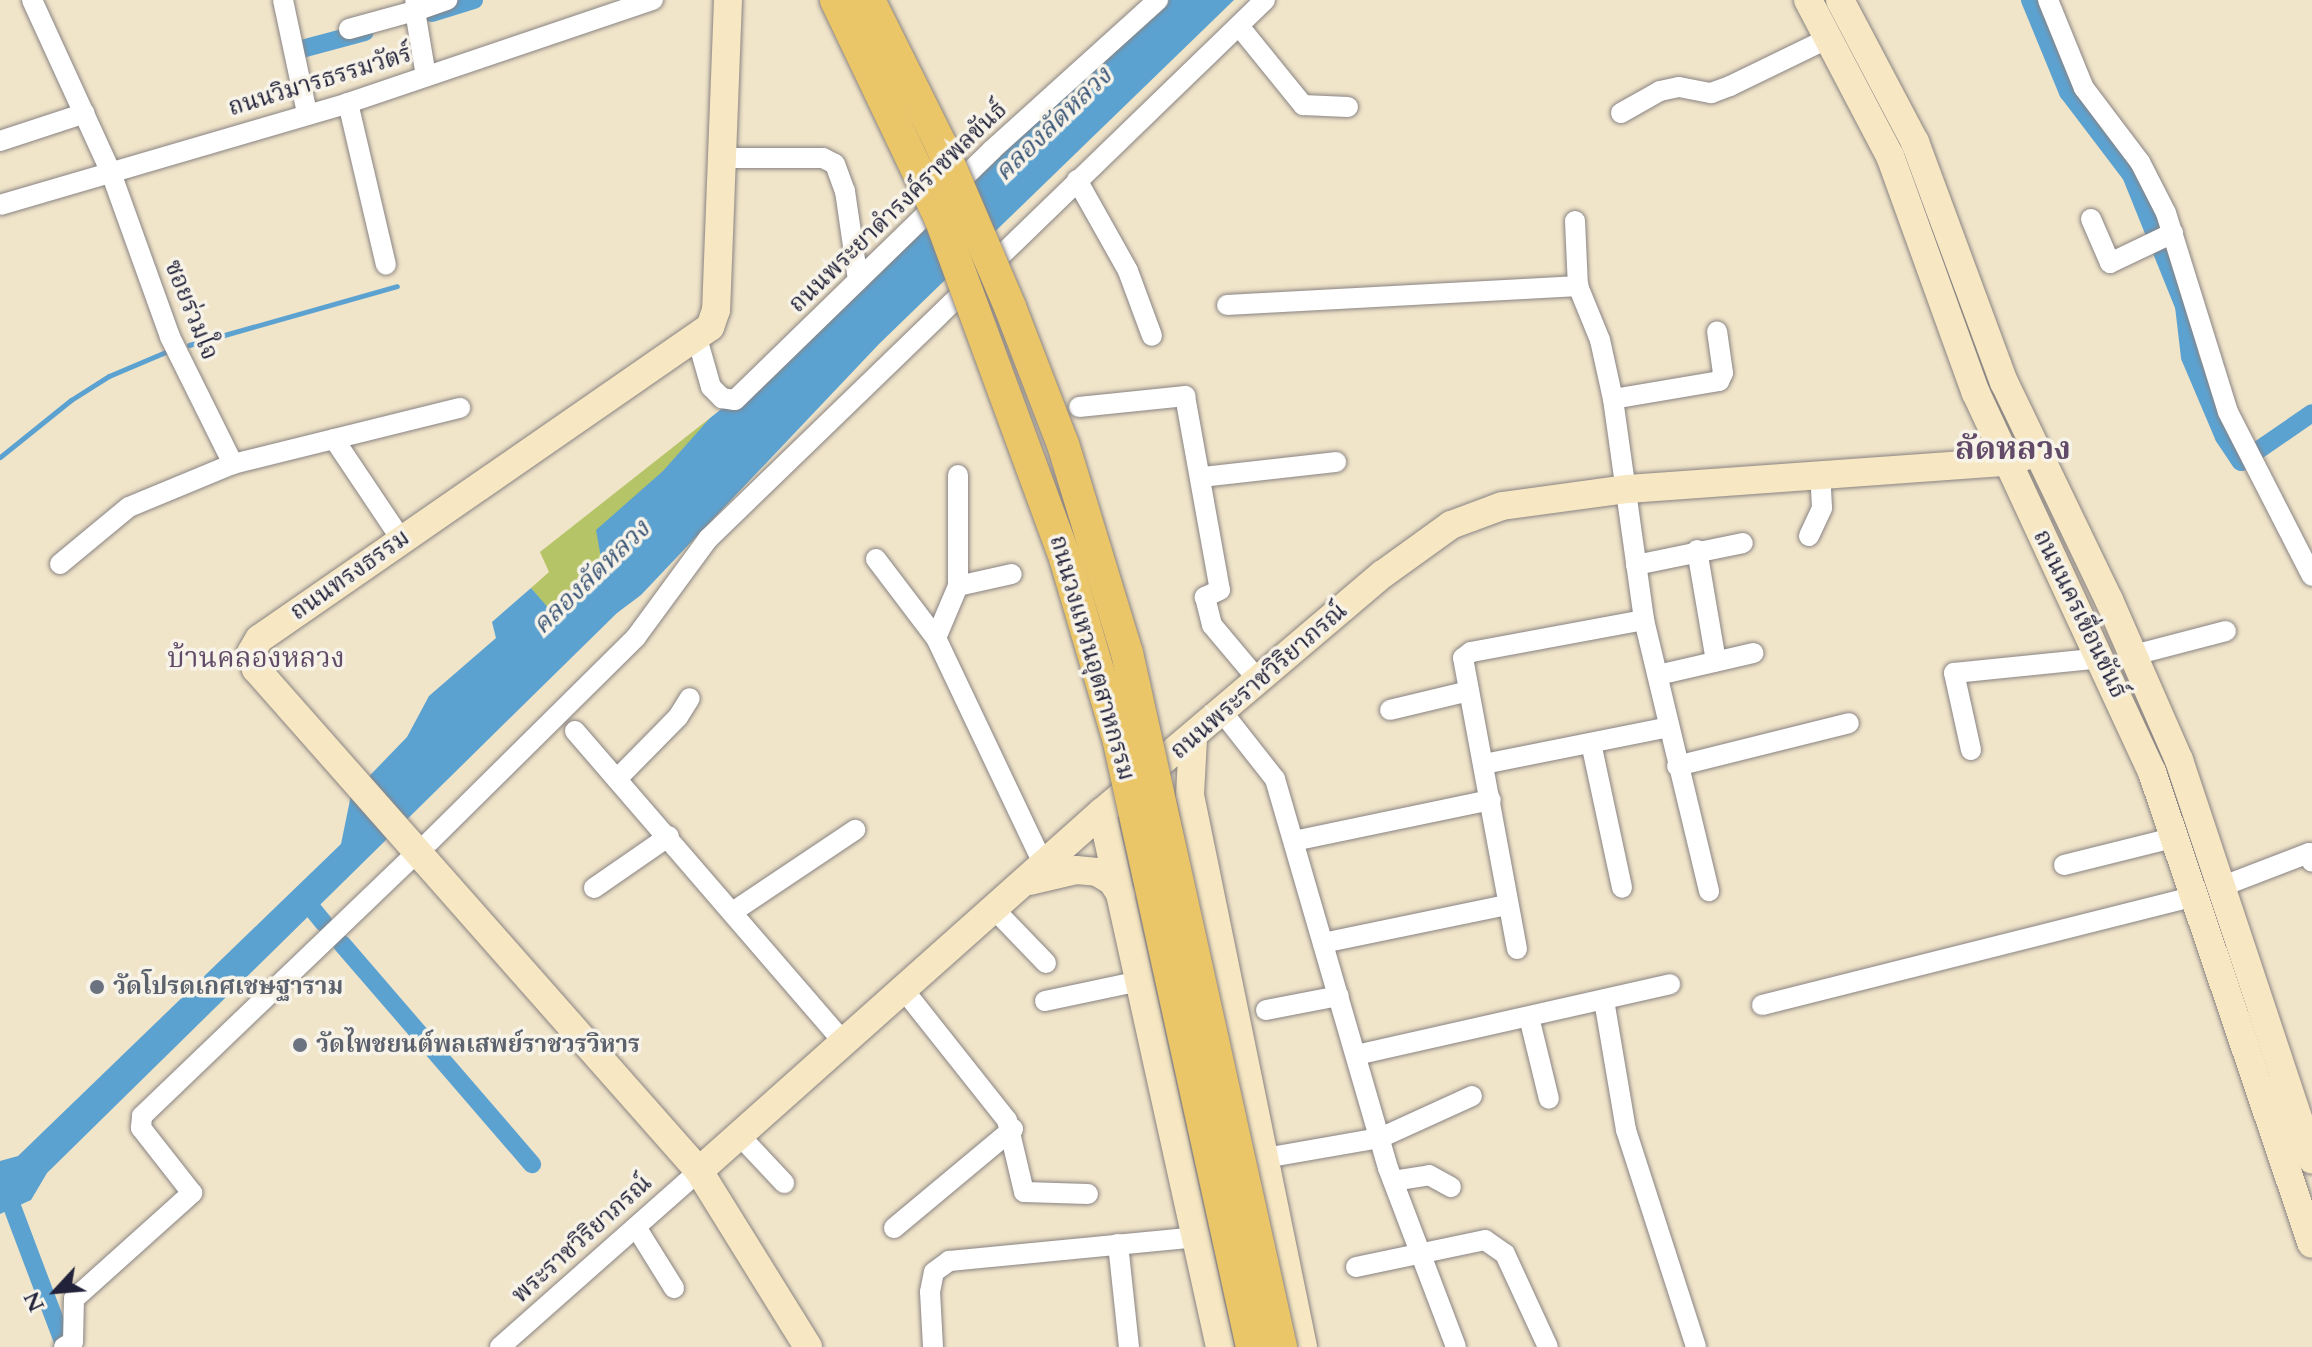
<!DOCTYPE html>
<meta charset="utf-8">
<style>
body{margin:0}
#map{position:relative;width:2312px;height:1347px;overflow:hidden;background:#f0e4c9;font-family:Cardo,"Noto Serif Thai",serif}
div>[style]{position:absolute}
.green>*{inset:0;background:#b5c467}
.water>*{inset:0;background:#5ca2d1}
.stream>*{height:5px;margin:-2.5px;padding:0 2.5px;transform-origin:2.5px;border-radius:2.5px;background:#5ca2d1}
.canal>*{height:18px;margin:-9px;padding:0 9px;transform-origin:9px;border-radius:9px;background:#5ca2d1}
.roads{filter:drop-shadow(0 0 2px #898382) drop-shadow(0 0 2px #898382)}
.street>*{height:20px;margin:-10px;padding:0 10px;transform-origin:10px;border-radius:10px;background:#fff}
.secondary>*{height:28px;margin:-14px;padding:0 14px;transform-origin:14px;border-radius:14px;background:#f7e8c3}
.bridges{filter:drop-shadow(0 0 2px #898382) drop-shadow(0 0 2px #898382)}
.primary-bridge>*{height:32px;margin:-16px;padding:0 16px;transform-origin:16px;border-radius:16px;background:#ebc669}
.dots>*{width:22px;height:22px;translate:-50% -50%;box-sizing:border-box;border:4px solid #f7f3e8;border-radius:50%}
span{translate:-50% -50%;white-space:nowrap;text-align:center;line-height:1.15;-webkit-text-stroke:7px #f7f3e8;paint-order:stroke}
.street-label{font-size:24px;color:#22223b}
.worship-label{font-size:24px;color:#5b616d;font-weight:700}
.left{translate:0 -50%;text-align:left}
.water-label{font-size:26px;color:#395577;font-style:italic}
.quarter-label{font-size:28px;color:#614b68}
.district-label{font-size:32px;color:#614b68;font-weight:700}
.north{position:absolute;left:16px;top:1251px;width:80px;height:80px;-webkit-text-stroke:6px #f7f3e8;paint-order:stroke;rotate:244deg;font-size:22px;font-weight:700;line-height:32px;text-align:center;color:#22223b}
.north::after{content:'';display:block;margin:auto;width:28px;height:36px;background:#22223b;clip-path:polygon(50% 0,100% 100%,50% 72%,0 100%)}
</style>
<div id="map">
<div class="green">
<div style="clip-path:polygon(710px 418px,601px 558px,550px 612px,531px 588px,549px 572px,540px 552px)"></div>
</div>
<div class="water">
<div style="clip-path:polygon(1158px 0,1234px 0,879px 344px,641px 595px,617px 613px,47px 1173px,31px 1200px,0 1214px,0 1161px,18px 1156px,341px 844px,351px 795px,407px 737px,429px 696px,496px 638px,492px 622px,531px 588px,551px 611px,601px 558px,596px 530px,663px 471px,710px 418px,790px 355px)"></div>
</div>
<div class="stream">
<div style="left:189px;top:345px;width:216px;rotate:-15.8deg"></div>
<div style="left:0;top:457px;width:91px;rotate:-38.8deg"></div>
<div style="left:71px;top:400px;width:45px;rotate:-32.3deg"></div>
<div style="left:109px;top:376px;width:64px;rotate:-23deg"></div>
</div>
<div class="canal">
<div style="left:2030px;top:0;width:100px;rotate:67.6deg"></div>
<div style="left:2068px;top:92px;width:104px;rotate:52.8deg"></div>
<div style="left:2131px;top:175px;width:141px;rotate:68deg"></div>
<div style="left:2184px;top:306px;width:51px;rotate:83.3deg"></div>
<div style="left:2190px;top:357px;width:87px;rotate:67deg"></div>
<div style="left:2224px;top:437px;width:30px;rotate:56deg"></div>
<div style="left:2241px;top:462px;width:86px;rotate:-34.6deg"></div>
<div style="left:432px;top:13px;width:44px;rotate:-17.2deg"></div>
<div style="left:298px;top:50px;width:69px;rotate:-15deg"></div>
<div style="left:306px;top:901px;width:28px;rotate:51deg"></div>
<div style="left:342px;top:944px;width:291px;rotate:49.2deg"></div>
<div style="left:5px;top:1188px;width:170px;rotate:69.3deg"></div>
</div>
<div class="roads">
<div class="street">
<div style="left:32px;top:0;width:187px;rotate:65.4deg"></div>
<div style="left:110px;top:170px;width:177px;rotate:70.2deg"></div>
<div style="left:170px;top:337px;width:142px;rotate:63.6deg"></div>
<div style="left:283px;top:0;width:116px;rotate:78deg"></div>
<div style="left:2048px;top:0;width:95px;rotate:67.8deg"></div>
<div style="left:2084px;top:88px;width:93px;rotate:52.9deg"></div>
<div style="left:2140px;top:162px;width:57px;rotate:63deg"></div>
<div style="left:2166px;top:213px;width:208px;rotate:72.7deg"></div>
<div style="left:2228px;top:412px;width:184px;rotate:62.9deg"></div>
<div style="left:1239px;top:26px;width:102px;rotate:51deg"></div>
<div style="left:1303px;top:105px;width:45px;rotate:2.5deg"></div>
<div style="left:349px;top:29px;width:72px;rotate:-15.4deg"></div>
<div style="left:418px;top:10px;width:10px;rotate:-107deg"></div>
<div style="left:426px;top:76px;width:60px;rotate:-99.6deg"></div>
<div style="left:416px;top:17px;width:7px;rotate:-74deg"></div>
<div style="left:418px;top:10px;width:31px;rotate:-19deg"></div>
<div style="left:348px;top:103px;width:166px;rotate:76.8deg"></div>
<div style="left:1621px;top:113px;width:45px;rotate:-29.4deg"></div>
<div style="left:1660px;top:91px;width:19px;rotate:-12deg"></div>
<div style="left:1679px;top:87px;width:33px;rotate:11deg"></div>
<div style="left:1711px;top:93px;width:20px;rotate:-20deg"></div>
<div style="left:1730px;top:86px;width:110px;rotate:-25.9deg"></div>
<div style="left:0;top:141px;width:89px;rotate:-18.2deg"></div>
<div style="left:722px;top:158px;width:101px"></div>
<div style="left:823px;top:158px;width:13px;rotate:27deg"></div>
<div style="left:835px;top:164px;width:29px;rotate:70deg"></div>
<div style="left:845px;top:191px;width:90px;rotate:81.7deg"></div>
<div style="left:1077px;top:180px;width:104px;rotate:60.7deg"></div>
<div style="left:1128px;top:271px;width:69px;rotate:69.7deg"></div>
<div style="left:0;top:205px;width:363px;rotate:-16.3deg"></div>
<div style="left:348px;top:103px;width:322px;rotate:-18.7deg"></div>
<div style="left:2091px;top:219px;width:48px;rotate:66.6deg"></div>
<div style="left:2110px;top:263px;width:70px;rotate:-25.5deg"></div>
<div style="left:1575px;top:221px;width:65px;rotate:87.4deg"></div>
<div style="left:1578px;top:286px;width:58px;rotate:67.8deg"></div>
<div style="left:1600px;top:340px;width:60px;rotate:77.6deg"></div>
<div style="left:1613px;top:399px;width:223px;rotate:82deg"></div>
<div style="left:1644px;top:620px;width:279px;rotate:76.5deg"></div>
<div style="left:1227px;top:305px;width:352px;rotate:-3.1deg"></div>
<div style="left:697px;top:338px;width:51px;rotate:74.1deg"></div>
<div style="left:711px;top:387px;width:16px;rotate:45deg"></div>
<div style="left:722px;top:398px;width:13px;rotate:9deg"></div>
<div style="left:735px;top:400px;width:359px;rotate:-44.2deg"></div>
<div style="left:992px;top:150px;width:224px;rotate:-42.1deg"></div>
<div style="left:1613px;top:399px;width:108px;rotate:-9.6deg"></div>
<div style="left:1719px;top:381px;width:9px;rotate:-63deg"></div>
<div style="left:1723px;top:373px;width:42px;rotate:-98.1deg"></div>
<div style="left:1079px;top:407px;width:107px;rotate:-5.9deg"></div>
<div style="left:1185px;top:396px;width:197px;rotate:79.8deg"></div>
<div style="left:1220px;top:590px;width:17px;rotate:155deg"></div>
<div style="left:1205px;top:597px;width:29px;rotate:76deg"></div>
<div style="left:1212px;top:625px;width:73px;rotate:50deg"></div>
<div style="left:334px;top:439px;width:120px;rotate:56.2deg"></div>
<div style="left:958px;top:475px;width:111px;rotate:90deg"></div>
<div style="left:1202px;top:477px;width:135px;rotate:-6.4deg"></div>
<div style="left:1809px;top:536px;width:31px;rotate:-65deg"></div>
<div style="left:1822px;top:508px;width:35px;rotate:-93deg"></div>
<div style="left:1697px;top:550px;width:113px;rotate:80.3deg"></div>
<div style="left:876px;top:559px;width:99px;rotate:52.8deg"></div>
<div style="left:936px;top:638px;width:251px;rotate:64.6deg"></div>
<div style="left:60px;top:564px;width:89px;rotate:-39.6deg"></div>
<div style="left:129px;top:507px;width:113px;rotate:-22.5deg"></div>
<div style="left:233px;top:464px;width:234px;rotate:-13.9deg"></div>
<div style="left:1636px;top:565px;width:109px;rotate:-11.6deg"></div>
<div style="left:936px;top:638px;width:56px;rotate:-67.1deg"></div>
<div style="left:958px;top:586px;width:55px;rotate:-12.5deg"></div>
<div style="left:2134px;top:655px;width:95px;rotate:-14.6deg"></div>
<div style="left:1658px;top:675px;width:98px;rotate:-13deg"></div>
<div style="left:1390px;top:710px;width:81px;rotate:-13.5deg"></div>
<div style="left:1223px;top:713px;width:84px;rotate:51.8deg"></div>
<div style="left:1275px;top:779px;width:405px;rotate:73.8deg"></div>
<div style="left:1388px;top:1168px;width:191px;rotate:69.2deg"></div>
<div style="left:575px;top:731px;width:411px;rotate:49.2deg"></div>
<div style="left:1591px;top:743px;width:148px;rotate:77.9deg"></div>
<div style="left:1971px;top:750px;width:79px;rotate:-102.4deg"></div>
<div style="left:1954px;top:673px;width:149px;rotate:-5.8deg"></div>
<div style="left:1484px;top:764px;width:189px;rotate:-11.3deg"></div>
<div style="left:1677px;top:766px;width:177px;rotate:-14deg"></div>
<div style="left:617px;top:779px;width:87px;rotate:-45.5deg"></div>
<div style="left:678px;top:717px;width:22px;rotate:-58deg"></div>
<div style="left:1294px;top:841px;width:201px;rotate:-11.8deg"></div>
<div style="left:429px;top:842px;width:291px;rotate:-44.7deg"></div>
<div style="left:636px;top:637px;width:122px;rotate:-53.7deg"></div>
<div style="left:708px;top:539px;width:775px;rotate:-44.06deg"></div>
<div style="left:2064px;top:865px;width:115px;rotate:-14deg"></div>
<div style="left:2223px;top:886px;width:92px;rotate:-21deg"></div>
<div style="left:2309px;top:853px;width:9px;rotate:72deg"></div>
<div style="left:594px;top:888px;width:91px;rotate:-34.7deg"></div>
<div style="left:994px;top:909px;width:75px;rotate:46.1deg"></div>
<div style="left:734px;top:911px;width:146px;rotate:-33.8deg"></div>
<div style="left:1323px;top:943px;width:188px;rotate:-11.7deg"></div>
<div style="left:1517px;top:949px;width:296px;rotate:-100.5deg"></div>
<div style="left:1463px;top:658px;width:10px;rotate:-37deg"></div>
<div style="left:1471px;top:652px;width:176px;rotate:-10.5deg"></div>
<div style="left:903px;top:989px;width:167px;rotate:51.6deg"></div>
<div style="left:1007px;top:1120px;width:74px;rotate:76.7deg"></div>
<div style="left:1024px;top:1192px;width:64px;rotate:1.8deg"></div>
<div style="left:1604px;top:1000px;width:132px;rotate:80.4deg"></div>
<div style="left:1626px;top:1130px;width:228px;rotate:72.1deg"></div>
<div style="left:1045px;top:1001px;width:97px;rotate:-11.9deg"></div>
<div style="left:1762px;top:1005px;width:447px;rotate:-14.1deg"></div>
<div style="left:1266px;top:1010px;width:74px;rotate:-10.9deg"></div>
<div style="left:1529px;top:1017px;width:84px;rotate:76.3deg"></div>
<div style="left:1356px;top:1055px;width:322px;rotate:-12.7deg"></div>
<div style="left:739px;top:1135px;width:66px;rotate:46.8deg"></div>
<div style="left:1265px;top:1158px;width:117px;rotate:-9.9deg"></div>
<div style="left:1380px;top:1138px;width:101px;rotate:-24.5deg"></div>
<div style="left:1393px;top:1181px;width:36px;rotate:-9deg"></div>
<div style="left:1429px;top:1175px;width:25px;rotate:29deg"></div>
<div style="left:636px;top:1227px;width:72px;rotate:58.1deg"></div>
<div style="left:894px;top:1228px;width:155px;rotate:-39.8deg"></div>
<div style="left:1118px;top:1244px;width:104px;rotate:83.9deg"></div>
<div style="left:1356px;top:1267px;width:132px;rotate:-11.8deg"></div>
<div style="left:1485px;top:1240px;width:24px;rotate:35deg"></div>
<div style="left:1505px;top:1254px;width:102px;rotate:65.2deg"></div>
<div style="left:64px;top:1347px;width:10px;rotate:-29deg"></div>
<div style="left:73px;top:1342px;width:43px;rotate:-88.7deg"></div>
<div style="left:74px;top:1299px;width:159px;rotate:-41.9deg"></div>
<div style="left:192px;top:1193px;width:83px;rotate:-128.1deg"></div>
<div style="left:141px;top:1128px;width:12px;rotate:-85deg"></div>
<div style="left:142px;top:1116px;width:373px;rotate:-43.8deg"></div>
<div style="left:500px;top:1347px;width:266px;rotate:-41.5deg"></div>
<div style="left:933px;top:1347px;width:55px;rotate:-93.1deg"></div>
<div style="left:930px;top:1292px;width:20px;rotate:-79deg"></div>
<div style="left:934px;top:1272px;width:19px;rotate:-36deg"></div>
<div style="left:949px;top:1261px;width:248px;rotate:-5.5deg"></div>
</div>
<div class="secondary">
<div style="left:728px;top:0;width:310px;rotate:92.2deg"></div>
<div style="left:716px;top:310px;width:18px;rotate:109deg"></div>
<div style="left:710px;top:327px;width:548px;rotate:145.32deg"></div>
<div style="left:259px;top:639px;width:16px;rotate:120deg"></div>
<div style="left:251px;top:653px;width:17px;rotate:73deg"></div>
<div style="left:256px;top:669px;width:670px;rotate:48.57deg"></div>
<div style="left:699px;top:1171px;width:207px;rotate:58.2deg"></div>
<div style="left:1808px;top:0;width:176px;rotate:62.3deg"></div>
<div style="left:1890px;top:156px;width:252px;rotate:70.1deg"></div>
<div style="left:1976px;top:393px;width:418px;rotate:65.1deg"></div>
<div style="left:2152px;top:772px;width:498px;rotate:71.3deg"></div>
<div style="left:1840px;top:0;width:161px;rotate:62.2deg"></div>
<div style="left:1915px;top:142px;width:256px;rotate:69.7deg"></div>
<div style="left:2004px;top:382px;width:242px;rotate:64.3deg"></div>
<div style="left:2109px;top:600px;width:175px;rotate:66.4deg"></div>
<div style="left:2179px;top:760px;width:421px;rotate:71.6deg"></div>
<div style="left:1193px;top:739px;width:56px;rotate:93.1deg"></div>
<div style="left:1190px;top:795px;width:563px;rotate:78.43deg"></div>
<div style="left:1102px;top:812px;width:548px;rotate:77.56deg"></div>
<div style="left:1030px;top:881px;width:47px;rotate:-13.4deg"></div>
<div style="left:1076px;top:870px;width:21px;rotate:5deg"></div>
<div style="left:1097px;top:872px;width:17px;rotate:31deg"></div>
<div style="left:1112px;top:881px;width:17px;rotate:57deg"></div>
<div style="left:699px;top:1171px;width:540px;rotate:-41.7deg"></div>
<div style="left:1102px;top:812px;width:368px;rotate:-40.3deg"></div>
<div style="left:1383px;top:574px;width:84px;rotate:-35.8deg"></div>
<div style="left:1451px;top:525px;width:54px;rotate:-20.4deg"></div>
<div style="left:1502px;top:506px;width:127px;rotate:-7.7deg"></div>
<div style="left:1628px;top:489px;width:379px;rotate:-4.1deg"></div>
<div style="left:2006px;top:462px;width:30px;rotate:-17deg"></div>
</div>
</div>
<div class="bridges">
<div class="primary-bridge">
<div style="left:836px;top:0;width:242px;rotate:64.5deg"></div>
<div style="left:940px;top:218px;width:362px;rotate:69.8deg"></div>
<div style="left:1065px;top:558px;width:192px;rotate:73.6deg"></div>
<div style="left:1119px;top:742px;width:619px;rotate:77.6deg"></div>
<div style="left:869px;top:0;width:162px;rotate:63.6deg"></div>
<div style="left:941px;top:145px;width:176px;rotate:66.9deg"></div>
<div style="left:1010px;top:307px;width:147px;rotate:68.9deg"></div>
<div style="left:1063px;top:444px;width:219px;rotate:73deg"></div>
<div style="left:1127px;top:653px;width:711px;rotate:77.49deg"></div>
</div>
</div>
<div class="dots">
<div style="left:97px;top:987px;background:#6b7280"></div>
<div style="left:300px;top:1045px;background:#6b7280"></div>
</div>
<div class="street-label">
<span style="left:320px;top:81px;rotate:-17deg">ถนนวิมารธรรมวัตร์</span>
<span style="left:898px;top:207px;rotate:-44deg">ถนนพระยาดำรงค์ราชพลขันธ์</span>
<span style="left:191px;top:310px;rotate:68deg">ซอยร่วมใจ</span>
<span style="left:350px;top:575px;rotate:-35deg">ถนนทรงธรรม</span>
<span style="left:2080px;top:614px;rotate:64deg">ถนนนครเขื่อนขันธ์</span>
<span style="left:1092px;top:658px;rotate:74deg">ถนนวงแหวนอุตสาหกรรม</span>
<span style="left:1259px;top:681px;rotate:-41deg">ถนนพระราชวิริยาภรณ์</span>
<span style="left:582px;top:1239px;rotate:-42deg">พระราชวิริยาภรณ์</span>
</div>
<div class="worship-label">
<span class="left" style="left:113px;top:987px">วัดโปรดเกศเชษฐาราม</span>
<span class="left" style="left:316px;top:1045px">วัดไพชยนต์พลเสพย์ราชวรวิหาร</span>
</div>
<div class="water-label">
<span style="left:1053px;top:124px;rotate:-44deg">คลองลัดหลวง</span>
<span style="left:591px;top:577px;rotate:-44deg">คลองลัดหลวง</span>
</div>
<div class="quarter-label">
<span style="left:256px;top:658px">บ้านคลองหลวง</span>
</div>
<div class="district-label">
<span style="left:2013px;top:449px">ลัดหลวง</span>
</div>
<div class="north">N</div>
</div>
